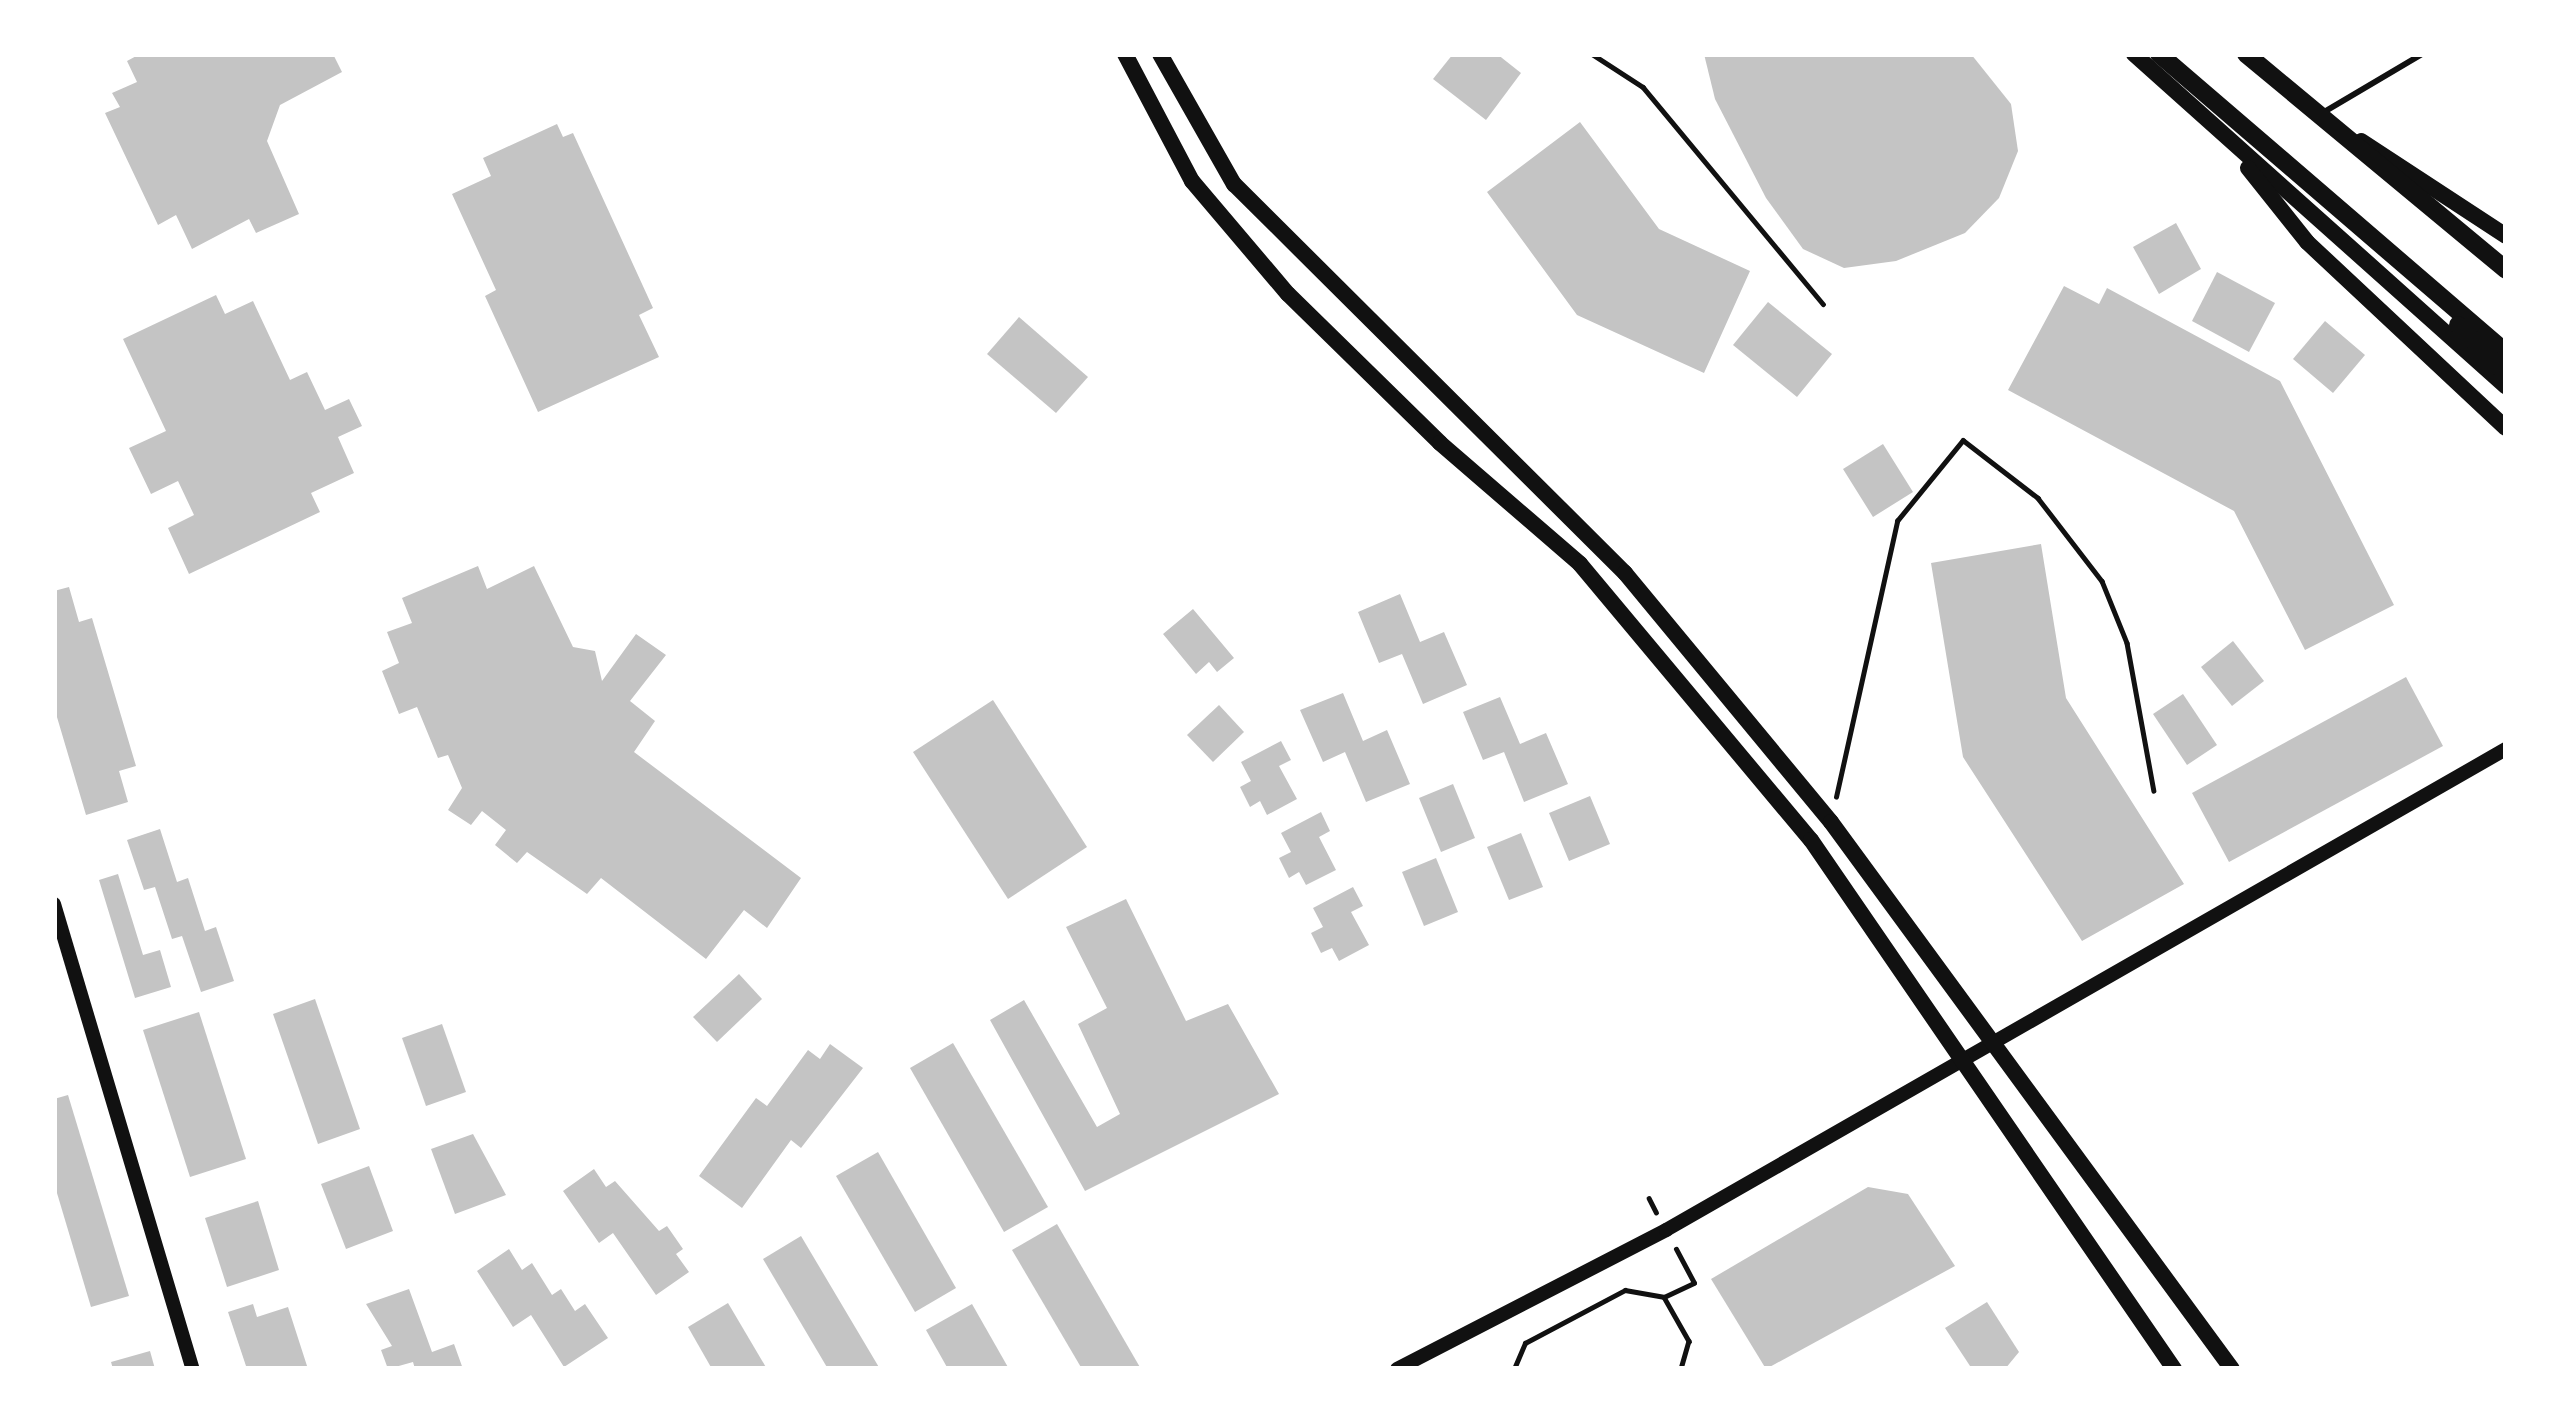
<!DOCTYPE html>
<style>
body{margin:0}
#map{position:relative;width:2560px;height:1423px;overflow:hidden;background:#fff;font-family:Literata,serif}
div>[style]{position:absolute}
.building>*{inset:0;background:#c4c4c4}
.path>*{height:4.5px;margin:-2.25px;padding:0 2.25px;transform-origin:2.25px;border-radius:2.25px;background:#111}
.service>*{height:6px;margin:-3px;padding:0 3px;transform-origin:3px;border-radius:3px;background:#111}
.tertiary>*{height:14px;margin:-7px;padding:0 7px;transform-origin:7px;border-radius:7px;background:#111}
.primary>*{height:16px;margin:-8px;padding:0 8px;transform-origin:8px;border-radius:8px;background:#111}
.trunk>*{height:18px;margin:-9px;padding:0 9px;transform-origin:9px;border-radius:9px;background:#111}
span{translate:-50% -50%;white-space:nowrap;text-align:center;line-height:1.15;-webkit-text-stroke:9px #fff;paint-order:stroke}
.frame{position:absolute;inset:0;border:57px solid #fff;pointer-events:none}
</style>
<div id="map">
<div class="building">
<div style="clip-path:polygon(140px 54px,333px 54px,342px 72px,280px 105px,267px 141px,299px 214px,256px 233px,249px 219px,192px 249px,176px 215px,158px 225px,105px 113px,120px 107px,112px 93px,137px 82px,127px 61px)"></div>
<div style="clip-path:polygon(1453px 54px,1497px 54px,1521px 73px,1486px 120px,1433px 79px)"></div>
<div style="clip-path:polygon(1704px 54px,1971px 54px,2011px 104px,2018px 151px,1999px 198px,1965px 233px,1896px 261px,1844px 268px,1803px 249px,1766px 198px,1715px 99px)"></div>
<div style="clip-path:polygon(1580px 122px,1659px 229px,1750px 271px,1704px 373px,1577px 315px,1487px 192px)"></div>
<div style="clip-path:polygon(557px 124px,563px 137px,573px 133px,653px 308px,639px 315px,659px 357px,538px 412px,485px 296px,496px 290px,452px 194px,491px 176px,483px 158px)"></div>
<div style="clip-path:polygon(2176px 223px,2201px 269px,2159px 294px,2133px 247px)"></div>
<div style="clip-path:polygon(2217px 272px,2275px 303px,2249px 352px,2192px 321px)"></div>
<div style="clip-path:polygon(2064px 286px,2099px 304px,2107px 288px,2280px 381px,2394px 605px,2305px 650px,2234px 511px,2008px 390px)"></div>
<div style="clip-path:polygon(216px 295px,225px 314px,253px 301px,290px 380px,307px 372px,325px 410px,349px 399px,362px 426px,338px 437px,354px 473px,311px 493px,320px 512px,189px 574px,168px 528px,194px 515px,178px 481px,151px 494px,129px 448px,166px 431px,123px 339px)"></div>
<div style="clip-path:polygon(1768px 302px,1832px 354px,1797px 397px,1733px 345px)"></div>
<div style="clip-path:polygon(1019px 317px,1088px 377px,1056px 413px,987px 354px)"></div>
<div style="clip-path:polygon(2325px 321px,2365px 355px,2333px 393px,2293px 359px)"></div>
<div style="clip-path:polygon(1883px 444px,1913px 492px,1873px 517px,1843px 469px)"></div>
<div style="clip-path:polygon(2041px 544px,2066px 698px,2184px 884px,2082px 941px,1963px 757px,1931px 563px)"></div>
<div style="clip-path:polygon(478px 566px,487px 589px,534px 566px,573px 647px,595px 651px,602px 681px,636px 634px,666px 655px,630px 701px,655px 721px,634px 752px,801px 878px,767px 928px,744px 910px,706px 959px,601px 878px,587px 894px,527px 852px,517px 863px,495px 845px,506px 830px,482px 811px,471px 825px,448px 810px,462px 788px,448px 755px,438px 758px,417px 707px,399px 714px,382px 671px,399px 663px,387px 632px,412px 623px,402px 598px)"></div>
<div style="clip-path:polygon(69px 587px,79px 622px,92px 618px,136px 766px,119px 771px,128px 802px,86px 815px,54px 707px,54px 591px)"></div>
<div style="clip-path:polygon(1400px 594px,1420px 642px,1444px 632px,1467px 685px,1423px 704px,1402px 654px,1379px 663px,1358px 612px)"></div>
<div style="clip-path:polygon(1193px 609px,1234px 658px,1217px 672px,1209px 662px,1196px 674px,1163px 634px)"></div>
<div style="clip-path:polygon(2233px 641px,2264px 681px,2232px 706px,2201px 667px)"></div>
<div style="clip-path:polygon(2406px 677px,2443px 746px,2229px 862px,2192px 793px)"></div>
<div style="clip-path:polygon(1343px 693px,1363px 741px,1387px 730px,1410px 784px,1366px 802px,1345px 752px,1323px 762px,1300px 710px)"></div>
<div style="clip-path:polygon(2183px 694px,2217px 745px,2187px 765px,2153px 714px)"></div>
<div style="clip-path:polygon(1500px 697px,1520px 744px,1546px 733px,1568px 784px,1524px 802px,1504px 752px,1483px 760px,1463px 712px)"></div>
<div style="clip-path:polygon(993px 700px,1087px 847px,1008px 899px,913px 752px)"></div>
<div style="clip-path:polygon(1219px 705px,1244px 732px,1213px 762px,1187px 735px)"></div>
<div style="clip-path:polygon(1281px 741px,1291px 760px,1279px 766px,1297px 799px,1267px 815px,1260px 801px,1250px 807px,1240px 787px,1251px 781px,1241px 762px)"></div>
<div style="clip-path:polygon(1453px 784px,1475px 838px,1441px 852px,1419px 798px)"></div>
<div style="clip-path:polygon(1590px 796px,1610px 844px,1569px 861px,1549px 813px)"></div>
<div style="clip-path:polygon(1321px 812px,1330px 831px,1319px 837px,1336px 870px,1306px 885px,1299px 872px,1289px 878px,1279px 858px,1291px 852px,1281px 833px)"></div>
<div style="clip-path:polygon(160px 829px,177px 882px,188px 878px,205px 931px,216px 927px,234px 981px,201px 992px,182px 936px,172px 939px,155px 887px,144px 890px,127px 840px)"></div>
<div style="clip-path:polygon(1521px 833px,1543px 887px,1509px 900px,1487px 847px)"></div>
<div style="clip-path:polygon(1436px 858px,1458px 912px,1424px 926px,1402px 872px)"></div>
<div style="clip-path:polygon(118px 874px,143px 955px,160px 950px,171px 987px,135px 998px,99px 880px)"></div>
<div style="clip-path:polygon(1353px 887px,1363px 906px,1351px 912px,1369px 945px,1339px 961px,1332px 948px,1321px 953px,1311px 933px,1323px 927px,1313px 908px)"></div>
<div style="clip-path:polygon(1126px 899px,1186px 1021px,1228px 1004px,1279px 1094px,1085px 1191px,990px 1020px,1024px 1000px,1097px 1127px,1120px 1114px,1078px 1024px,1107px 1008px,1066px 927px)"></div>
<div style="clip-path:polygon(739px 974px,762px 999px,717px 1042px,693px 1017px)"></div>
<div style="clip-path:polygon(315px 999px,360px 1129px,318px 1144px,273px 1014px)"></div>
<div style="clip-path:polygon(199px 1012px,246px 1159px,190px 1177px,143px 1030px)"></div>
<div style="clip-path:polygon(442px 1024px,466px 1092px,426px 1106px,402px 1038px)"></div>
<div style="clip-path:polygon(953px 1043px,1048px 1207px,1004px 1232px,910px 1068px)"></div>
<div style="clip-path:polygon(830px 1044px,863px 1068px,801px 1148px,791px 1140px,742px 1208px,699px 1176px,756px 1098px,767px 1106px,808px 1050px,820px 1059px)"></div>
<div style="clip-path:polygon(68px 1095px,129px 1296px,91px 1307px,54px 1183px,54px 1099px)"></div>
<div style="clip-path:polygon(473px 1134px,506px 1195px,455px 1214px,431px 1149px)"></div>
<div style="clip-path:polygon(878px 1152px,956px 1288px,915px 1312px,836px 1176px)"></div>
<div style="clip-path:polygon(369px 1166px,393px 1231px,346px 1249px,321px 1184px)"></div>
<div style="clip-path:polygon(594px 1169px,606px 1187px,615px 1181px,659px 1231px,667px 1226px,683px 1249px,676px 1254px,689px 1272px,656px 1295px,613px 1233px,599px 1243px,563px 1191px)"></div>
<div style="clip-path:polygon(1868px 1187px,1908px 1194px,1955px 1266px,1766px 1369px,1711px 1279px)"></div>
<div style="clip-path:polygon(258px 1201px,279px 1270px,227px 1287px,205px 1218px)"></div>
<div style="clip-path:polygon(1057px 1224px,1141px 1369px,1082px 1369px,1012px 1250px)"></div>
<div style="clip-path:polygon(801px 1236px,880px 1369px,828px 1369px,763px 1259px)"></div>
<div style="clip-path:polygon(509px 1249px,522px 1270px,532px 1263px,552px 1295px,561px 1289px,575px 1311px,585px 1304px,608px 1338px,564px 1367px,531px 1315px,513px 1327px,477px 1271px)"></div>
<div style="clip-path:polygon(409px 1289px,432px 1352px,454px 1344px,463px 1369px,415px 1369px,413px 1362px,388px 1369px,381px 1350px,392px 1346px,366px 1304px)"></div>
<div style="clip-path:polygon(1987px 1302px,2019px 1352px,2005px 1369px,1972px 1369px,1945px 1328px)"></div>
<div style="clip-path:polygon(728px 1303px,767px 1369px,712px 1369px,688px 1327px)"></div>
<div style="clip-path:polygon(253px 1304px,257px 1317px,288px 1307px,308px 1369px,247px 1369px,228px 1312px)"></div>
<div style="clip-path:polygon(972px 1304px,1009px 1369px,948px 1369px,926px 1330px)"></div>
<div style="clip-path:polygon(150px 1351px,155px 1369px,113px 1369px,111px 1362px)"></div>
</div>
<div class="path">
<div style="left:1592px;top:54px;width:61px;rotate:32.9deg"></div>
<div style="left:1643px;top:87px;width:282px;rotate:50.3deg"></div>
<div style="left:1836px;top:797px;width:283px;rotate:-77.5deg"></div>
<div style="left:1897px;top:521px;width:104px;rotate:-50.8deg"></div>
<div style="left:1963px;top:440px;width:95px;rotate:37.7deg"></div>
<div style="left:2038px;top:498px;width:105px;rotate:52.4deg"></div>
<div style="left:2102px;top:581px;width:67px;rotate:68deg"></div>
<div style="left:2127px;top:643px;width:150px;rotate:79.7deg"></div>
<div style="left:1649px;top:1198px;width:16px;rotate:63deg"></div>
<div style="left:1664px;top:1297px;width:33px;rotate:-25deg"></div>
<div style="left:1694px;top:1283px;width:38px;rotate:-118deg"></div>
<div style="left:1514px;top:1369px;width:28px;rotate:-67deg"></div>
<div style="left:1525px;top:1343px;width:113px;rotate:-27.9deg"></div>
<div style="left:1625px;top:1290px;width:40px;rotate:10deg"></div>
<div style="left:1664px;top:1297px;width:51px;rotate:60.4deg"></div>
<div style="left:1689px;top:1341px;width:29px;rotate:106deg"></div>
</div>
<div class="service">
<div style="left:2324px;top:112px;width:114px;rotate:-30.6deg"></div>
</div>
<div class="tertiary">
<div style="left:54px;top:904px;width:485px;rotate:73.4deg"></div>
<div style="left:1397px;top:1369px;width:303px;rotate:-27.3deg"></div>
<div style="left:1666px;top:1230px;width:968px;rotate:-29.8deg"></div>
</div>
<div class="primary">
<div style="left:1125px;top:54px;width:144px;rotate:62.2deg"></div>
<div style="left:1192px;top:181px;width:148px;rotate:49.7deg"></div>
<div style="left:1288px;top:294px;width:213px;rotate:44.4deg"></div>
<div style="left:1440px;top:443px;width:185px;rotate:40.8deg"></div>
<div style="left:1580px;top:564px;width:360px;rotate:50.1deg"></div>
<div style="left:1811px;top:840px;width:642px;rotate:55.54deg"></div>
<div style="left:1160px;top:54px;width:150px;rotate:60.4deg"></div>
<div style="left:1234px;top:184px;width:552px;rotate:44.85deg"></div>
<div style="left:1625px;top:573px;width:323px;rotate:50.4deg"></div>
<div style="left:1831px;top:822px;width:678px;rotate:53.76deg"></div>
<div style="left:2134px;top:54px;width:499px;rotate:41.8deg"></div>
<div style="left:2361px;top:141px;width:173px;rotate:33.2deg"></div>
<div style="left:2248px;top:168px;width:95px;rotate:51.4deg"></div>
<div style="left:2307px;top:242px;width:272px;rotate:43.1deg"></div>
</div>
<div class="trunk">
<div style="left:2159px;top:54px;width:457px;rotate:40.7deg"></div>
<div style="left:2246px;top:54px;width:338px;rotate:39.7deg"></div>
<div style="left:2458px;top:325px;width:69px;rotate:45.6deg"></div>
</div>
<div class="frame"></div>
</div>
